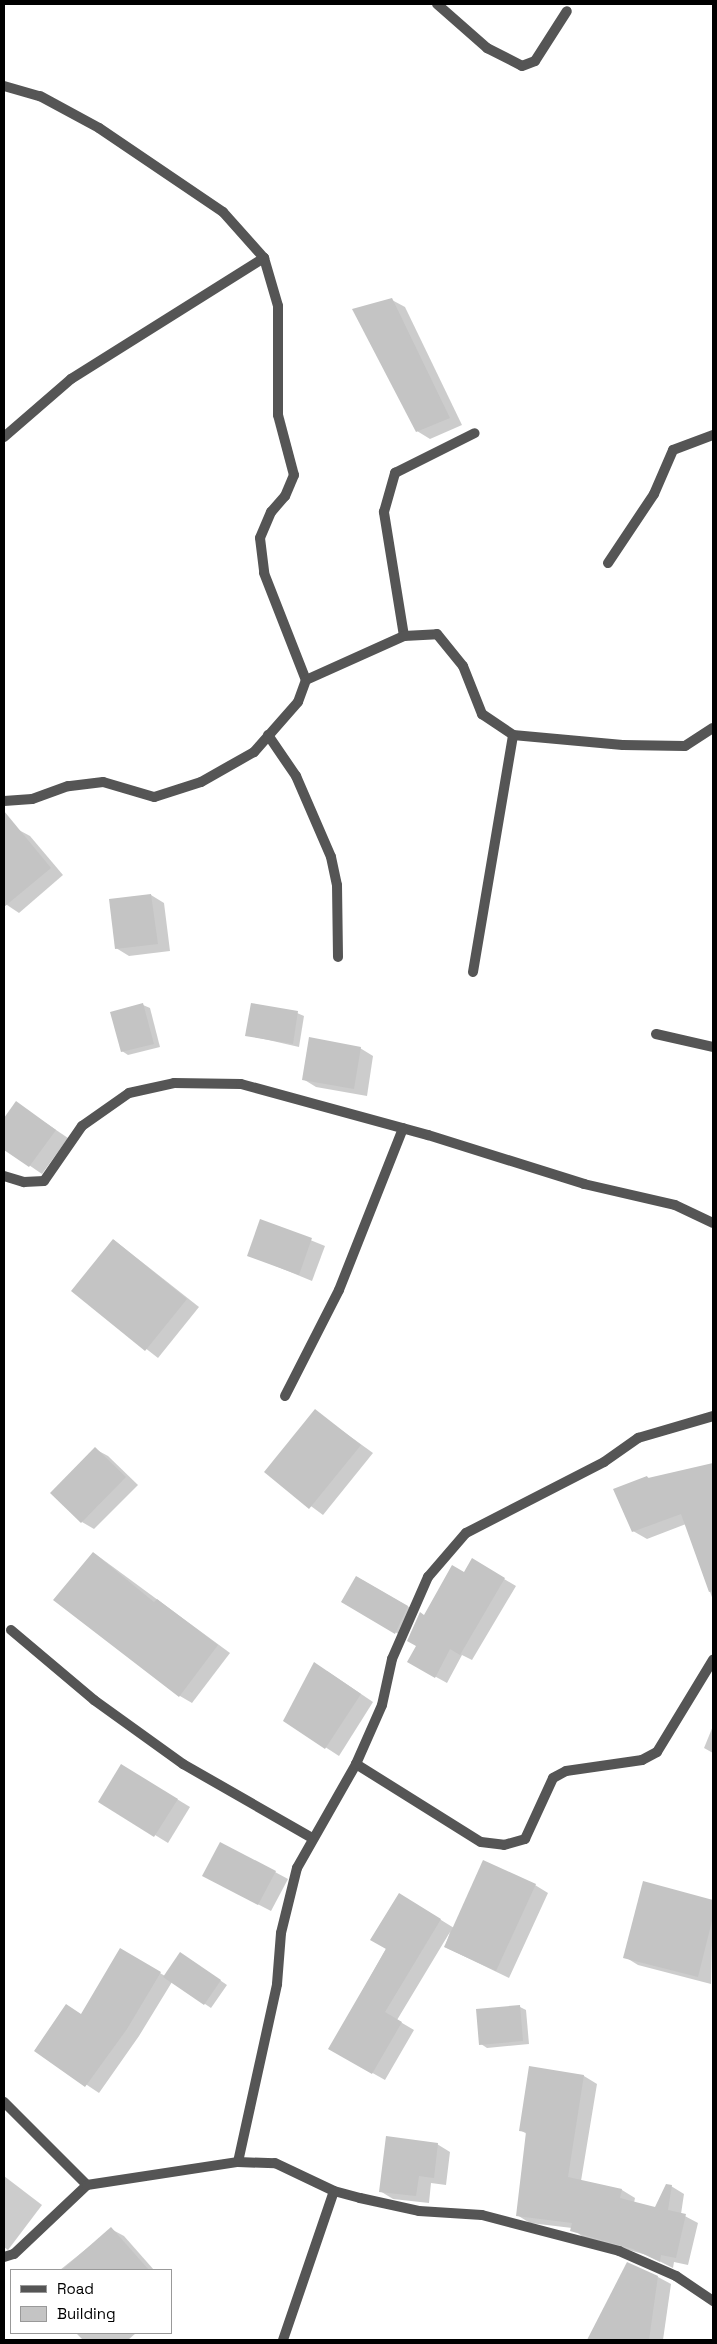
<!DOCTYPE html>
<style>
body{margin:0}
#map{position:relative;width:717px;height:2344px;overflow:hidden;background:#fff;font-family:"Space Grotesk",sans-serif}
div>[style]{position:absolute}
.shadow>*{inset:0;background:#0003}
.building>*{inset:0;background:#c4c4c4}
.street>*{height:10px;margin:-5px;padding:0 5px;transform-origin:5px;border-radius:5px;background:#555}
span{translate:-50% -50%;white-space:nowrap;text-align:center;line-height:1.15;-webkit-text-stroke:4px #fff;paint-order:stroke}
.frame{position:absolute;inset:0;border:5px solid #000;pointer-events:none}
.legend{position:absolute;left:10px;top:2269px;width:162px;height:65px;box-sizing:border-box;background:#fff;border:1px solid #999;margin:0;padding:6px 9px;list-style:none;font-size:15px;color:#000}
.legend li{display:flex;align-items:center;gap:10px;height:25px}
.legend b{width:25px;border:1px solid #999}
</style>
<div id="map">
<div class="shadow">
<div style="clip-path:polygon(392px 300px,405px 307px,462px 425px,430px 439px,417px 431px)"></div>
<div style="clip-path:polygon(17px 829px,30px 836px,63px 875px,19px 913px,4px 903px,4px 840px)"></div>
<div style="clip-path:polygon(151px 895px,164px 903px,170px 951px,129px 956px,116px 948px)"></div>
<div style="clip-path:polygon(143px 1005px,150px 1008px,160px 1047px,128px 1055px,122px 1051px)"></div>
<div style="clip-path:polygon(297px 1013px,304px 1016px,299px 1047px,246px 1035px)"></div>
<div style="clip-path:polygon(360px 1048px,373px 1056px,367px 1096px,316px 1087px,303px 1079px)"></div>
<div style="clip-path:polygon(16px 1103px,68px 1138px,42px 1174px,4px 1148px,4px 1120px)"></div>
<div style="clip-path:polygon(261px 1220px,325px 1246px,312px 1281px,249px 1255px)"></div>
<div style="clip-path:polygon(114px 1240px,199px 1307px,158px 1358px,72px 1291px)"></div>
<div style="clip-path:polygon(315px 1411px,373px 1453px,323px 1515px,265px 1472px)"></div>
<div style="clip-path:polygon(95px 1449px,108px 1456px,138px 1485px,94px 1529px,82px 1522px)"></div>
<div style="clip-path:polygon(713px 1466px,713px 1600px,686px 1524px,647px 1539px,633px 1531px,647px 1477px,651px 1479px)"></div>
<div style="clip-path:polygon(94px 1553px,230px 1653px,192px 1703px,180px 1696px)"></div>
<div style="clip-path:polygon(472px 1560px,516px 1586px,472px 1660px,462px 1655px,447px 1683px,409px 1662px,417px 1646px,424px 1616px,465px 1574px)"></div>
<div style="clip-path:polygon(357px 1577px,414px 1610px,402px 1636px,342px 1602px)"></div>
<div style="clip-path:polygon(327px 1671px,373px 1702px,339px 1756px,285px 1721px)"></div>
<div style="clip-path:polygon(713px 1726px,713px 1753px,704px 1748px)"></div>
<div style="clip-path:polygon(134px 1773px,190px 1807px,168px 1843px,100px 1801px)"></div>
<div style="clip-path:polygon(275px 1872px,288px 1879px,271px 1911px,217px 1883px)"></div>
<div style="clip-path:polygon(644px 1883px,713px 1901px,711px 1984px,638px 1965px,625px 1957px)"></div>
<div style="clip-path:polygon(535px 1885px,548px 1893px,509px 1978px,445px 1947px,450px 1932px,397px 2020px,414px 2030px,385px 2080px,330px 2049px,412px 1902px,454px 1928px)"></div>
<div style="clip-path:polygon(121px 1950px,165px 1976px,186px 1957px,227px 1985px,211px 2008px,172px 1982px,139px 2036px,99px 2093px,36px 2051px,82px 2015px)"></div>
<div style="clip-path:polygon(520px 2007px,526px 2010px,529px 2044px,487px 2048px,481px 2044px)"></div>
<div style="clip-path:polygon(530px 2067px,584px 2076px,597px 2084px,581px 2181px,622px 2190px,635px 2198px,634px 2203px,655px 2208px,671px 2186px,684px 2194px,681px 2214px,698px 2223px,688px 2265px,674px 2262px,673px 2268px,647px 2255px,584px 2238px,572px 2228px,530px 2223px,517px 2215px,527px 2134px,520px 2130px)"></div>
<div style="clip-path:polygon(437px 2144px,450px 2152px,446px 2185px,431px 2183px,429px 2203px,393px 2199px,380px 2191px)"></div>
<div style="clip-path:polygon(4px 2176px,42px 2205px,8px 2250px,4px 2247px)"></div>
<div style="clip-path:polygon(111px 2229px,124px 2236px,154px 2270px,60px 2270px)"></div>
<div style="clip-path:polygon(658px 2277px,671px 2284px,663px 2340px,589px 2339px)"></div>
<div style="clip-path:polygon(76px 2333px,136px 2333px,128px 2340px,83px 2340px)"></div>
</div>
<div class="building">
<div style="clip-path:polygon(392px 298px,450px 418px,416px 432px,352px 309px)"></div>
<div style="clip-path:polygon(4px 811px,51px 868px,4px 907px)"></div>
<div style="clip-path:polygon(151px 894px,158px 944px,115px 949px,109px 899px)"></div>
<div style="clip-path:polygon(143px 1003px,154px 1044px,121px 1052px,110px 1012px)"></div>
<div style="clip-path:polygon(251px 1003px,298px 1011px,293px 1044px,245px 1036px)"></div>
<div style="clip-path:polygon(309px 1037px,361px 1047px,354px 1089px,302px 1080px)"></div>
<div style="clip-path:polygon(16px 1101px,56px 1130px,29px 1167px,4px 1150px,4px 1118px)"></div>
<div style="clip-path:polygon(260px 1219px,312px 1238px,299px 1275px,247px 1256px)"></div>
<div style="clip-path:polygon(113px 1239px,187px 1299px,145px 1351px,71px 1291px)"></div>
<div style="clip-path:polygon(315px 1409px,361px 1445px,309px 1509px,264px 1472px)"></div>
<div style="clip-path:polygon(95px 1447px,126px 1477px,81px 1523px,50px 1493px)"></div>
<div style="clip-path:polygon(713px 1463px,713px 1591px,709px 1592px,681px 1514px,632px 1532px,613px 1489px,647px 1476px,648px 1478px)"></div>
<div style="clip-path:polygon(93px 1552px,154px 1602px,157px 1599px,218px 1645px,179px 1697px,53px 1600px)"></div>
<div style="clip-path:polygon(472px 1558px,505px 1578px,460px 1655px,450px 1649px,435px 1678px,407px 1662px,416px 1646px,407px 1641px,420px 1612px,424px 1615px,452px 1565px,464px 1572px)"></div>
<div style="clip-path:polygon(356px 1576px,408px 1606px,395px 1634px,341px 1602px)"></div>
<div style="clip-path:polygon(314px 1662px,361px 1694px,325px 1749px,283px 1721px)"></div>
<div style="clip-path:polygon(121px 1764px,178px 1799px,154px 1837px,98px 1802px)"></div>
<div style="clip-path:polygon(220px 1842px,276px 1871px,258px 1905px,202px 1876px)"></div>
<div style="clip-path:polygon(483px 1860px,536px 1884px,496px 1971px,444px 1947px)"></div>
<div style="clip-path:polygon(643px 1881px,713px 1900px,713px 1917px,698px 1977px,623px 1958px)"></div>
<div style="clip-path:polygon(399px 1893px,441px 1919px,385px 2012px,402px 2022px,372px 2074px,328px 2049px,386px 1949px,370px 1940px)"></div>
<div style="clip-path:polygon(120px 1948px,161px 1972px,127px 2029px,85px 2087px,34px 2051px,66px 2004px,81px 2014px)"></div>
<div style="clip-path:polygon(180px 1952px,221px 1980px,204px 2005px,163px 1977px)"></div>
<div style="clip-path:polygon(520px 2005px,523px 2041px,479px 2045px,476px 2009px)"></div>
<div style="clip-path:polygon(529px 2066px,584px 2075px,568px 2177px,622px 2189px,620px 2198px,655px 2207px,666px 2184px,672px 2185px,668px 2210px,686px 2214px,676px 2258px,661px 2255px,660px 2262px,633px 2249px,570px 2231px,572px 2223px,516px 2216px,526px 2132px,519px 2131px)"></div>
<div style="clip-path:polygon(386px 2136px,438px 2143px,434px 2178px,419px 2176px,416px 2196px,379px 2192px)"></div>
<div style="clip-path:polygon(111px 2227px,149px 2270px,62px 2270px)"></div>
<div style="clip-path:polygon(627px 2262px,658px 2276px,649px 2340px,587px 2340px)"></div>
</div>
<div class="street">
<div style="left:437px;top:4px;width:67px;rotate:41.3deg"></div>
<div style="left:487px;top:48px;width:39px;rotate:27deg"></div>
<div style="left:522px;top:66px;width:14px;rotate:-21deg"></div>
<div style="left:535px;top:61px;width:59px;rotate:-57.4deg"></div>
<div style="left:4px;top:86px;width:37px;rotate:16deg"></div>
<div style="left:40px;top:96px;width:67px;rotate:28.5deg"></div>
<div style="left:99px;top:128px;width:150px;rotate:34.1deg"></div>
<div style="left:223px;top:212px;width:62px;rotate:48.3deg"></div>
<div style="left:264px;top:258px;width:50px;rotate:73.7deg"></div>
<div style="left:278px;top:306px;width:109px;rotate:90deg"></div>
<div style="left:278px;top:415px;width:62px;rotate:75.1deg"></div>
<div style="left:294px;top:475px;width:23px;rotate:113deg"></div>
<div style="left:285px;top:496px;width:21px;rotate:131deg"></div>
<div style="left:271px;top:512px;width:28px;rotate:113deg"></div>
<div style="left:260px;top:538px;width:35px;rotate:83deg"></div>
<div style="left:264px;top:573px;width:115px;rotate:68.6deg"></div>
<div style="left:306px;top:680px;width:23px;rotate:110deg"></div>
<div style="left:298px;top:702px;width:67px;rotate:131.3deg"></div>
<div style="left:254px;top:752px;width:61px;rotate:150.5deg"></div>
<div style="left:201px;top:782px;width:49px;rotate:162.3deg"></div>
<div style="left:154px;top:797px;width:53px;rotate:-163.6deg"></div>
<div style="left:103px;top:782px;width:35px;rotate:173deg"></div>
<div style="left:68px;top:786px;width:38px;rotate:160deg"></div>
<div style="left:32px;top:799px;width:28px;rotate:176deg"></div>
<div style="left:4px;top:437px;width:89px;rotate:-40.9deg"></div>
<div style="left:71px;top:379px;width:228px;rotate:-32.1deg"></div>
<div style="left:608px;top:563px;width:83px;rotate:-56.3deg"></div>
<div style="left:654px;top:494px;width:48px;rotate:-66.6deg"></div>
<div style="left:673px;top:450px;width:43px;rotate:-20.6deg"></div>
<div style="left:404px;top:636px;width:126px;rotate:-99.2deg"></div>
<div style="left:384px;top:512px;width:41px;rotate:-74.2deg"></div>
<div style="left:395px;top:473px;width:89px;rotate:-26.6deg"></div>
<div style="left:306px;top:680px;width:107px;rotate:-24.2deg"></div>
<div style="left:404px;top:636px;width:33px;rotate:-3deg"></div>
<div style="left:437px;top:634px;width:41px;rotate:50.9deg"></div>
<div style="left:463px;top:666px;width:52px;rotate:68.4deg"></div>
<div style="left:482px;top:714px;width:37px;rotate:34deg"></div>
<div style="left:513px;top:735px;width:110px;rotate:5.2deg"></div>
<div style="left:623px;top:745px;width:62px;rotate:0.9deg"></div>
<div style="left:685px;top:746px;width:33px;rotate:-33deg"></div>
<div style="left:268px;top:735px;width:50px;rotate:55.7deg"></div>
<div style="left:296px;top:776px;width:88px;rotate:66.6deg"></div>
<div style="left:331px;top:857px;width:29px;rotate:78deg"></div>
<div style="left:337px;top:885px;width:72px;rotate:89.2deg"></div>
<div style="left:473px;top:972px;width:240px;rotate:-80.4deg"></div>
<div style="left:656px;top:1034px;width:58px;rotate:12.8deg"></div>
<div style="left:4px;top:1176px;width:21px;rotate:17deg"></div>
<div style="left:24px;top:1182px;width:20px;rotate:-3deg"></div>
<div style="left:44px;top:1181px;width:67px;rotate:-55.4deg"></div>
<div style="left:82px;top:1126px;width:57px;rotate:-35.1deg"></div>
<div style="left:129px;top:1093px;width:46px;rotate:-12.5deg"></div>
<div style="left:174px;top:1083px;width:67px;rotate:0.9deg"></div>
<div style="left:241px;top:1084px;width:194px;rotate:15.3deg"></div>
<div style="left:428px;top:1135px;width:164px;rotate:17.4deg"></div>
<div style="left:584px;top:1184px;width:93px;rotate:13deg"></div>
<div style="left:675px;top:1205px;width:42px;rotate:25.3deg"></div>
<div style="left:285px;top:1396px;width:119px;rotate:-63deg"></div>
<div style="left:339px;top:1290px;width:174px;rotate:-68.4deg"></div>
<div style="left:11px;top:1630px;width:109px;rotate:40.1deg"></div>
<div style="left:94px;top:1700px;width:110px;rotate:35.7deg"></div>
<div style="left:183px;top:1764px;width:149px;rotate:29.8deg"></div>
<div style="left:356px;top:1764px;width:147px;rotate:32deg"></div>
<div style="left:481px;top:1842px;width:23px;rotate:7deg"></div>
<div style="left:504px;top:1845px;width:22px;rotate:-16deg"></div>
<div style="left:525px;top:1839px;width:67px;rotate:-65.3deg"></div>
<div style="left:553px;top:1778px;width:15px;rotate:-28deg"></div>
<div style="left:566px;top:1771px;width:77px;rotate:-8.2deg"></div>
<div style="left:642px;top:1760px;width:17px;rotate:-28deg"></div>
<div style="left:657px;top:1752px;width:108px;rotate:-58.7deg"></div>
<div style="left:4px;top:2102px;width:117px;rotate:45deg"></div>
<div style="left:238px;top:2162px;width:182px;rotate:-77.6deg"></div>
<div style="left:277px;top:1984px;width:51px;rotate:-85.5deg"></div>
<div style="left:281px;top:1933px;width:67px;rotate:-76.2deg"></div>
<div style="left:297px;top:1868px;width:120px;rotate:-60.4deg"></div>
<div style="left:356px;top:1764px;width:64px;rotate:-66.2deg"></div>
<div style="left:382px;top:1705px;width:47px;rotate:-77.7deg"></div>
<div style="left:392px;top:1659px;width:90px;rotate:-66.3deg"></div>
<div style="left:428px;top:1577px;width:58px;rotate:-49.2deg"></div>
<div style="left:466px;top:1533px;width:155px;rotate:-27.2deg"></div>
<div style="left:604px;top:1462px;width:42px;rotate:-35.2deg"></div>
<div style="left:638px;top:1438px;width:78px;rotate:-16.3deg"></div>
<div style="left:4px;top:2257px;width:10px;rotate:-17deg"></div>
<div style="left:14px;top:2254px;width:100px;rotate:-43.4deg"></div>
<div style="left:87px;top:2185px;width:153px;rotate:-8.7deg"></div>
<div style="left:238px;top:2162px;width:37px;rotate:2deg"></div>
<div style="left:275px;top:2163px;width:65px;rotate:25.4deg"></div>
<div style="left:334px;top:2191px;width:27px;rotate:15deg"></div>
<div style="left:360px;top:2198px;width:60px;rotate:12.4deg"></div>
<div style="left:419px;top:2211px;width:63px;rotate:3.6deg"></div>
<div style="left:482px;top:2215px;width:142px;rotate:14.7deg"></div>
<div style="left:619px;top:2251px;width:62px;rotate:23.7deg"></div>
<div style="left:676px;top:2276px;width:45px;rotate:34deg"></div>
<div style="left:283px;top:2340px;width:157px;rotate:-71.1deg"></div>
</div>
<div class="frame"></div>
<ul class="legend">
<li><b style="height:6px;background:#555"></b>Road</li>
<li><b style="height:14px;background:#c4c4c4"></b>Building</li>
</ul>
</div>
